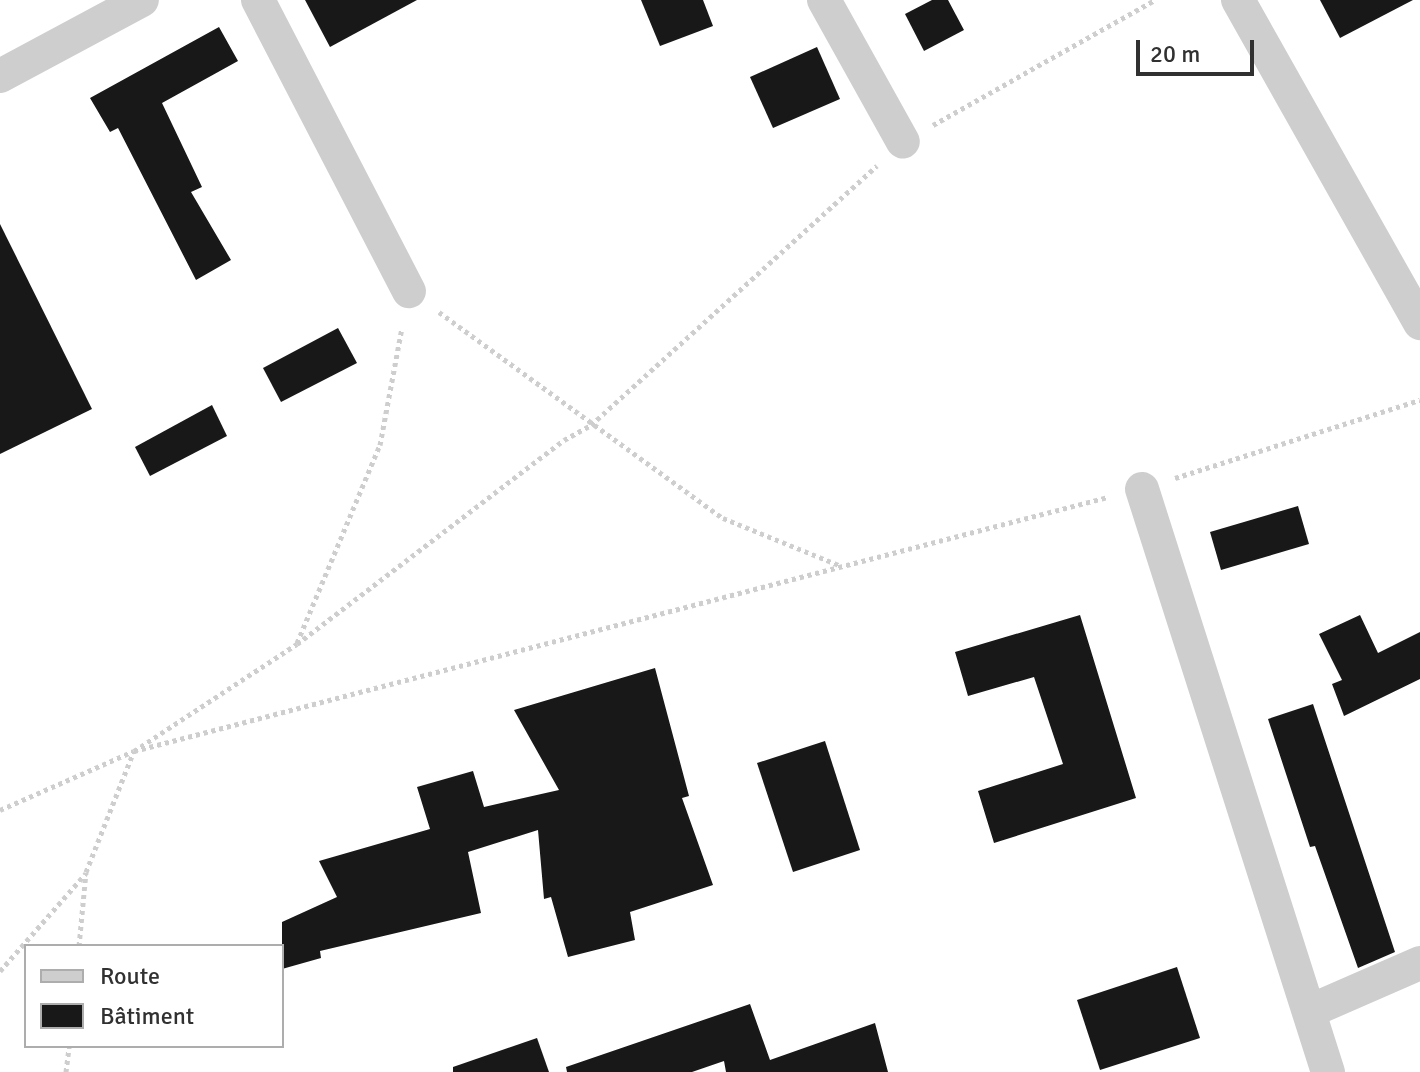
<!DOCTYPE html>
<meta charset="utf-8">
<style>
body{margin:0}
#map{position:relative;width:1420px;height:1072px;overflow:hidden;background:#fff;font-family:Signika,sans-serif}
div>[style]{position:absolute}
.building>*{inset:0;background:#181818}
.path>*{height:5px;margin-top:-2.5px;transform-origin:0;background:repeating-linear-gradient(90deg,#cecece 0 4px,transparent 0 8px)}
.street>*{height:34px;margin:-17px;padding:0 17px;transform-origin:17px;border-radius:17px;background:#cecece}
span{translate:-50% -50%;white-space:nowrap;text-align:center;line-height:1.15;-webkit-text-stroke:8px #fff;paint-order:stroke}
.legend{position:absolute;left:24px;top:944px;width:260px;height:104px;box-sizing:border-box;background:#fff;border:2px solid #adadad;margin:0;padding:10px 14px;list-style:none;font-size:24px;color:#313131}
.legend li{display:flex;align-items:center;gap:16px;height:40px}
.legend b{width:40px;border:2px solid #adadad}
.scale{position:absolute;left:1136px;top:40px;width:118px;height:36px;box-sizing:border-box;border:4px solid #313131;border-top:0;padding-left:10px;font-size:24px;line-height:28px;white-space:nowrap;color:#313131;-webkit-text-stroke:6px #fff;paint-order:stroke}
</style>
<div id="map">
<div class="building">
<div style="clip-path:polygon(305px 0,417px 0,330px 47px)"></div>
<div style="clip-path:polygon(641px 0,703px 0,713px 26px,660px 46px)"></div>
<div style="clip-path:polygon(932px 0,948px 0,964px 30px,924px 51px,905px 14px)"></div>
<div style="clip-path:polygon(1320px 0,1413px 0,1340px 38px)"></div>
<div style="clip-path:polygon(219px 27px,238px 61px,162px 103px,202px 187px,191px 192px,231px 260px,196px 280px,118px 128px,110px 132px,90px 98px)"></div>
<div style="clip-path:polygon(817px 47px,840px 99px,773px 128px,750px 77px)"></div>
<div style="clip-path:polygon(0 224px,92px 409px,0 454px)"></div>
<div style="clip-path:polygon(338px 328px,357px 363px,281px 402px,263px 368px)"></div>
<div style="clip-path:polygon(212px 405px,227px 436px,150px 476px,135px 447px)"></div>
<div style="clip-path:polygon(1298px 506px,1309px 544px,1221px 570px,1210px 532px)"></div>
<div style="clip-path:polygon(1080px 615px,1136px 798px,994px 843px,978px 791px,1063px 764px,1034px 677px,968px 696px,955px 652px)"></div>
<div style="clip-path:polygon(1360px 615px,1378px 653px,1420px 632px,1420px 679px,1344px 716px,1332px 684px,1342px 680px,1319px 634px)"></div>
<div style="clip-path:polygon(655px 668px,689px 796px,682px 798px,713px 885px,630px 912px,635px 940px,568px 957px,551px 897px,544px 899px,538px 830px,468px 852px,481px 913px,320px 951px,321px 958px,282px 969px,282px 922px,337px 897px,319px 861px,430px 829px,417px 787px,473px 771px,484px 807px,559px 790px,514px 710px)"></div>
<div style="clip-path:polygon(1313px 704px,1395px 952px,1358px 968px,1315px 846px,1310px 847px,1268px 719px)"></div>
<div style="clip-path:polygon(825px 741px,860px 850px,793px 872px,757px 763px)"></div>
<div style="clip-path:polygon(1177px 967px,1200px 1038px,1100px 1070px,1077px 1000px)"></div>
<div style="clip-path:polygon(750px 1004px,770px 1060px,875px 1023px,888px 1072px,726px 1072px,724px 1061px,692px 1072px,567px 1072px,566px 1067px)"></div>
<div style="clip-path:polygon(537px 1038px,549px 1072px,453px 1072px,453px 1067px)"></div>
</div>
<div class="path">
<div style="left:933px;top:125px;width:255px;rotate:-29.4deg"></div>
<div style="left:439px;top:312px;width:351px;rotate:36deg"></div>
<div style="left:723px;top:518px;width:127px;rotate:22.1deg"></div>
<div style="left:1175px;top:478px;width:257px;rotate:-17.7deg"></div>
<div style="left:297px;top:643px;width:215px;rotate:-67.3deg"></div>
<div style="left:380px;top:445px;width:119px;rotate:-79.4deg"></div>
<div style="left:0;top:810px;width:146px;rotate:-23.8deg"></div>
<div style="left:134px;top:751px;width:195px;rotate:-33.3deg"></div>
<div style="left:297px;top:644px;width:336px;rotate:-37.4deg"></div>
<div style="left:564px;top:440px;width:31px;rotate:-29deg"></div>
<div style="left:591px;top:425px;width:386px;rotate:-42.2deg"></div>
<div style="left:79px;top:946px;width:74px;rotate:-84.6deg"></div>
<div style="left:86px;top:872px;width:130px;rotate:-68.4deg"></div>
<div style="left:134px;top:751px;width:1007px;rotate:-14.62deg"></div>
<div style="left:0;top:971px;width:130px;rotate:-48.7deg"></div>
<div style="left:66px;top:1072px;width:26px;rotate:-83deg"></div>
</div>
<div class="street">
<div style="left:258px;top:0;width:328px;rotate:62.6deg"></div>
<div style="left:824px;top:0;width:162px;rotate:60.9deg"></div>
<div style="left:1238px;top:0;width:371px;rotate:60.6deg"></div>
<div style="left:0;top:76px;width:161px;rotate:-28.2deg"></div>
<div style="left:1142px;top:489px;width:612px;rotate:72.31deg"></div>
<div style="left:1310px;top:1011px;width:120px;rotate:-23.6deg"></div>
</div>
<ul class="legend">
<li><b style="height:10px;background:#cecece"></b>Route</li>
<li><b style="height:22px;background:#181818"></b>Bâtiment</li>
</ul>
<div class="scale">20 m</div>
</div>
